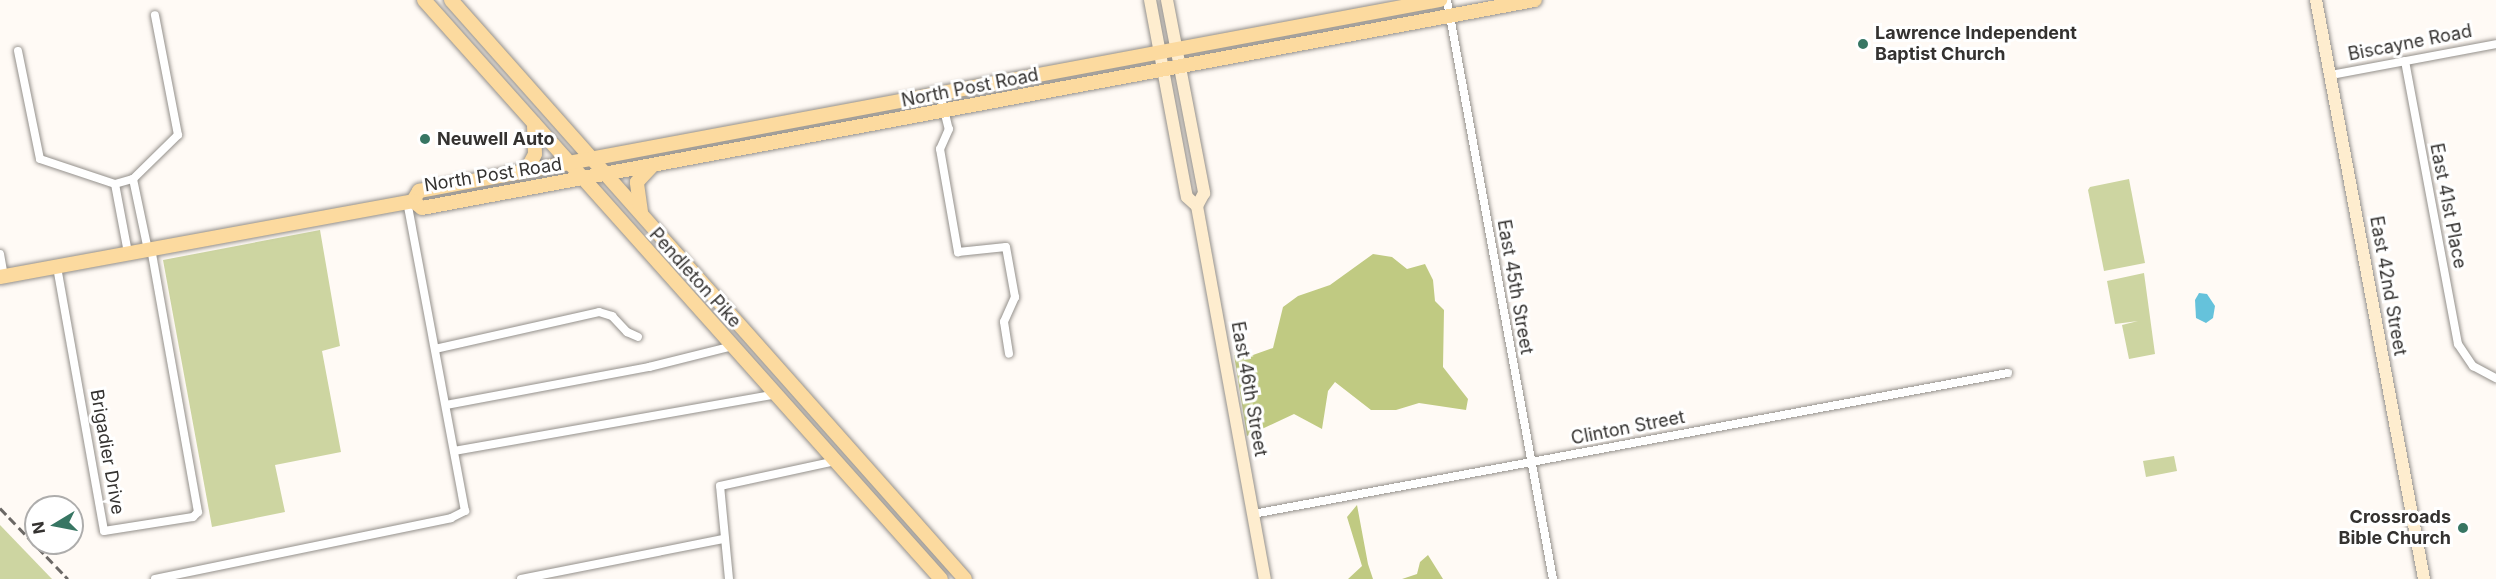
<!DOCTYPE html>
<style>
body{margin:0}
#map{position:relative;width:2496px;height:579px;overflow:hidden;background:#fffaf5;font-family:Inter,sans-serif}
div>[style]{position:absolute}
.green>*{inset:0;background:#cdd5a1}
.forest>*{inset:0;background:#c0ca82}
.water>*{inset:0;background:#65c2db}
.roads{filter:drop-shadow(0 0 2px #94908b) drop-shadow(0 0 2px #94908b)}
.street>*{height:8px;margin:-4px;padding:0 4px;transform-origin:4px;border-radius:4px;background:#fff}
.secondary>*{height:12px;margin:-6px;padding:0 6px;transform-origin:6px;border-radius:6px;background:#feedcf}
.primary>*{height:14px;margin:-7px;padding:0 7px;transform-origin:7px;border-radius:7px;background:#fcda9f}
.rail>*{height:3px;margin-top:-1.5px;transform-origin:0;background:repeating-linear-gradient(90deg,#6b6865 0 9px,transparent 0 13.5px)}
.dots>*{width:16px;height:16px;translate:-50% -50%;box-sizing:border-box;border:3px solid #fff;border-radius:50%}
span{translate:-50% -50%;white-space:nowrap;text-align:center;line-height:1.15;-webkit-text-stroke:6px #fff;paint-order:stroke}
.poi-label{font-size:18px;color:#343230;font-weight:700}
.left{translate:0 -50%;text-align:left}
.right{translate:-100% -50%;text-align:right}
.street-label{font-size:18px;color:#343230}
.north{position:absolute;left:24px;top:495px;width:60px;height:60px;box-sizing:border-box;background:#fff;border:2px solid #aeadac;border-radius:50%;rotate:260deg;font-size:16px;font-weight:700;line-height:24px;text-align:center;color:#343230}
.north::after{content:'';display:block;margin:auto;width:21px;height:27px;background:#377663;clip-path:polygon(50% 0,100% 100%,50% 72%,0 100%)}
</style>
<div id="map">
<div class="green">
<div style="clip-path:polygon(2129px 179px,2145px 263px,2104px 271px,2088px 190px,2090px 187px)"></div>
<div style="clip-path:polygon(320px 230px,340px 346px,322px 351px,341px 452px,275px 465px,285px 512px,212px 527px,163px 260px)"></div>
<div style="clip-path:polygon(2144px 273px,2155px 354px,2129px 359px,2122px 325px,2138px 321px,2115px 324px,2107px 281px)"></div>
<div style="clip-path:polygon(2174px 456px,2177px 471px,2146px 477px,2143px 461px)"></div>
<div style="clip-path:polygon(0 525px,52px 579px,0 579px)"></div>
</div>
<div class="forest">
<div style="clip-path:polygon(1373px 254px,1392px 257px,1407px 269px,1425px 264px,1433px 280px,1435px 301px,1444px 310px,1443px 367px,1468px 399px,1466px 410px,1419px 403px,1396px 410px,1371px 410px,1335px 382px,1328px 391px,1322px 429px,1294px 414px,1247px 436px,1234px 355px,1253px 355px,1273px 348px,1283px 307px,1298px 296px,1330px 285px)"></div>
<div style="clip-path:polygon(1357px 505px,1368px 564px,1373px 579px,1348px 579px,1362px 566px,1347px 517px)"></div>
<div style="clip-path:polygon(1428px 555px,1443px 579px,1402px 579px,1417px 574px,1420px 562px)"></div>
</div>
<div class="water">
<div style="clip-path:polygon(2199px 293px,2207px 294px,2215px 306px,2213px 318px,2206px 323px,2196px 318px,2195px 300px)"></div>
</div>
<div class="roads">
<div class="street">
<div style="left:1447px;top:0;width:589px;rotate:79.63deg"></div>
<div style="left:18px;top:51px;width:110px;rotate:78.5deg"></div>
<div style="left:40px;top:159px;width:79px;rotate:18.4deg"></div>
<div style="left:115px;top:184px;width:19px;rotate:-16deg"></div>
<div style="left:133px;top:179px;width:63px;rotate:-44.4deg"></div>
<div style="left:178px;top:135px;width:122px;rotate:-100.9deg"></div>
<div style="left:2405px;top:61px;width:288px;rotate:79.4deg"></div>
<div style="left:2458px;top:344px;width:27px;rotate:56deg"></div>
<div style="left:2473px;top:366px;width:26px;rotate:28deg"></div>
<div style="left:2331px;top:75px;width:168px;rotate:-10.6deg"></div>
<div style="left:940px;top:94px;width:36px;rotate:76deg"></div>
<div style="left:949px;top:129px;width:22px;rotate:114deg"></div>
<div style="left:940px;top:149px;width:105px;rotate:80.1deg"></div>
<div style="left:958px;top:252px;width:48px;rotate:-5.9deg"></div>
<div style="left:1006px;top:247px;width:51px;rotate:79.8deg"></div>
<div style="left:1015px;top:297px;width:27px;rotate:114deg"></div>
<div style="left:1004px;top:322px;width:32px;rotate:81deg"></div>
<div style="left:133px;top:179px;width:73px;rotate:78.1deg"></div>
<div style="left:115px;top:184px;width:70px;rotate:79.3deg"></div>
<div style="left:0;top:254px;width:22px;rotate:80deg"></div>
<div style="left:57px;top:267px;width:268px;rotate:79.9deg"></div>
<div style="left:104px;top:531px;width:90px;rotate:-8.9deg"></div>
<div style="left:193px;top:517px;width:7px;rotate:-45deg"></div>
<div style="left:198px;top:512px;width:267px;rotate:-100.1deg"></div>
<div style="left:435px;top:349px;width:168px;rotate:-12.7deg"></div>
<div style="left:599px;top:312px;width:14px;rotate:17deg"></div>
<div style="left:612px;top:316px;width:22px;rotate:47deg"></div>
<div style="left:627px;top:332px;width:12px;rotate:24deg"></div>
<div style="left:446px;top:405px;width:207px;rotate:-10.6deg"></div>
<div style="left:649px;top:367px;width:87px;rotate:-14deg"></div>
<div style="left:454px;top:451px;width:327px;rotate:-10deg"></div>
<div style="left:1253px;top:514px;width:768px;rotate:-10.58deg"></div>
<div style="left:155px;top:579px;width:302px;rotate:-11.6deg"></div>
<div style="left:451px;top:518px;width:16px;rotate:-27deg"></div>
<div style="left:465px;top:511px;width:314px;rotate:-100.6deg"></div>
<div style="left:521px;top:579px;width:206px;rotate:-11.2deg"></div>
<div style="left:729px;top:579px;width:93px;rotate:-95.5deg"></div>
<div style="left:720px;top:486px;width:119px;rotate:-12.2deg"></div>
</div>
<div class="secondary">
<div style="left:1150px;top:0;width:200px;rotate:79.4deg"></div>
<div style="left:1187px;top:197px;width:13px;rotate:42deg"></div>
<div style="left:1197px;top:206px;width:379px;rotate:79.7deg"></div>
<div style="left:1167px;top:0;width:197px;rotate:79.1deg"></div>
<div style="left:1204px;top:193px;width:15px;rotate:118deg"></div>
<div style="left:2316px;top:0;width:589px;rotate:79.43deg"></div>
</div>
<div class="primary">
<div style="left:424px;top:0;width:776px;rotate:48.24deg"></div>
<div style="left:451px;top:0;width:774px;rotate:48.4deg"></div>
<div style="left:526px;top:171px;width:19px;rotate:-62deg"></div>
<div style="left:535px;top:154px;width:31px;rotate:-92deg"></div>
<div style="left:413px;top:201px;width:12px;rotate:-59deg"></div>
<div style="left:419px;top:191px;width:1039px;rotate:-10.6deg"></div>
<div style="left:641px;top:212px;width:30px;rotate:-98deg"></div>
<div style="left:637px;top:182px;width:22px;rotate:-47deg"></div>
<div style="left:0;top:277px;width:420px;rotate:-10.4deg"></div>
<div style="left:413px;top:201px;width:11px;rotate:38deg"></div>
<div style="left:422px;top:208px;width:1132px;rotate:-10.59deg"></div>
</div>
</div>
<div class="rail">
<div style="left:0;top:508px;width:98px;rotate:46.2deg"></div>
</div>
<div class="dots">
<div style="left:1863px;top:44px;background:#377663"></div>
<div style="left:425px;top:139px;background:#377663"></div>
<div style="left:2463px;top:528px;background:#377663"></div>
</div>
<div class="poi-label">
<span class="left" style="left:1875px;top:44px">Lawrence Independent<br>Baptist Church</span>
<span class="left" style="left:437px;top:139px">Neuwell Auto</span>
<span class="right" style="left:2451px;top:528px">Crossroads<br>Bible Church</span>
</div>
<div class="street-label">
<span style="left:2410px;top:43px;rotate:-11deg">Biscayne Road</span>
<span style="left:970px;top:88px;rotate:-11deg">North Post Road</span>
<span style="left:493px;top:175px;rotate:-9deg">North Post Road</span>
<span style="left:2448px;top:206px;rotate:79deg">East 41st Place</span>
<span style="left:695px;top:278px;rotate:48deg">Pendleton Pike</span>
<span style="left:2388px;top:286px;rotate:80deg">East 42nd Street</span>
<span style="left:1515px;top:287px;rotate:80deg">East 45th Street</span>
<span style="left:1249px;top:389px;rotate:80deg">East 46th Street</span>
<span style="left:1628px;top:428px;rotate:-11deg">Clinton Street</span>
<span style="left:107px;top:452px;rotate:80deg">Brigadier Drive</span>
</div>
<div class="north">N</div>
</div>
